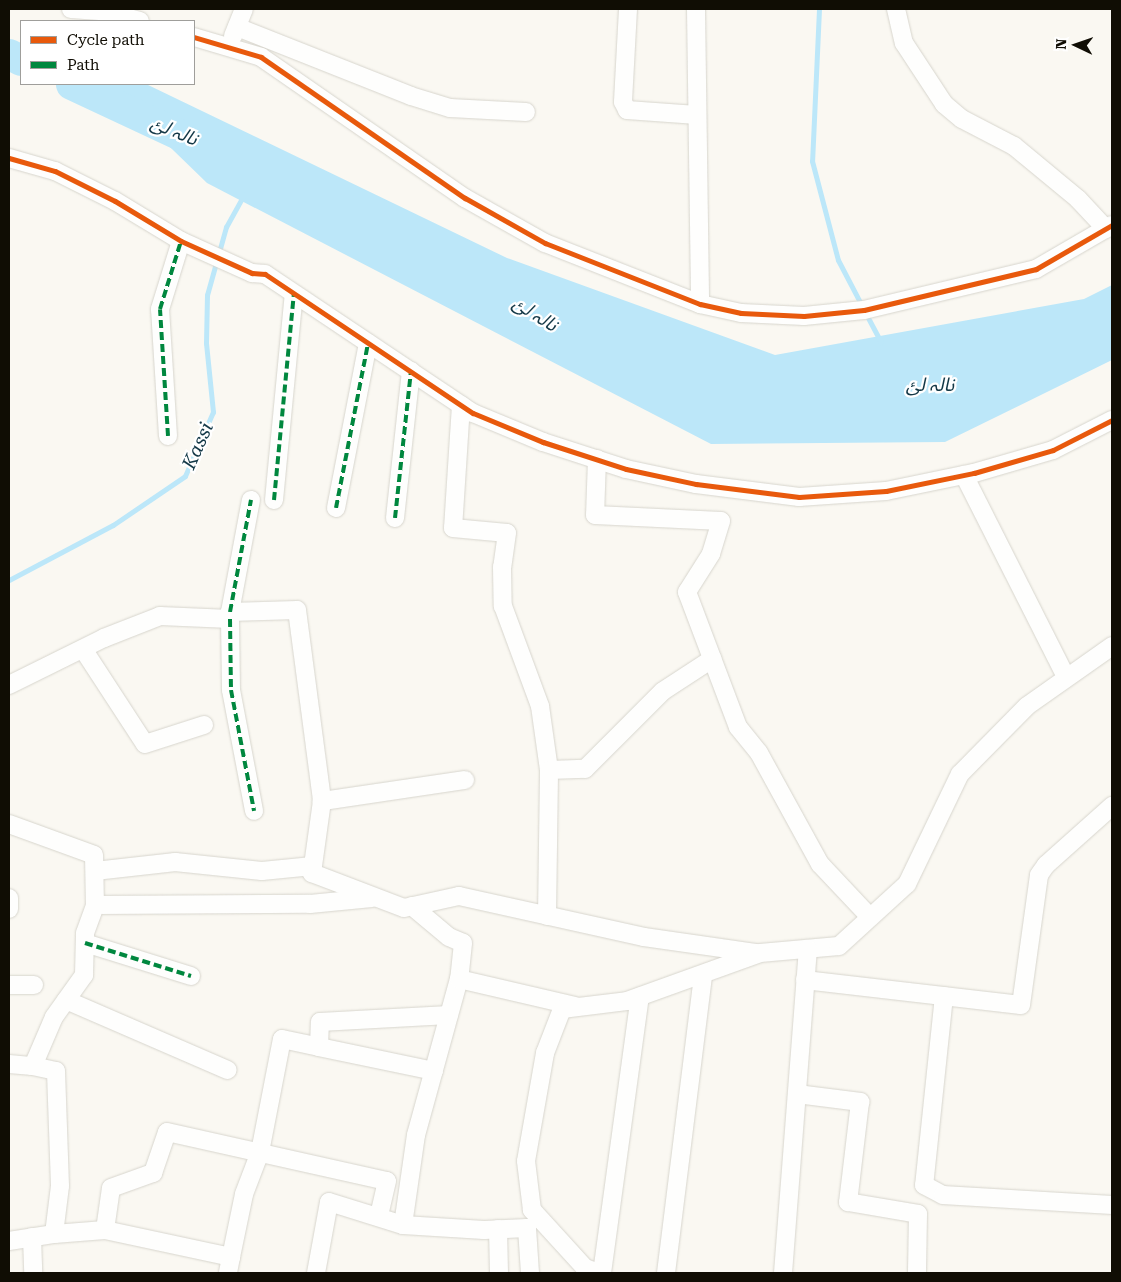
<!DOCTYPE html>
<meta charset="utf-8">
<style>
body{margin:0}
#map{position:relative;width:1121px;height:1282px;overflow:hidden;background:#faf8f2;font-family:"Roboto Serif","Noto Sans Arabic",serif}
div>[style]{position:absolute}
.water>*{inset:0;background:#bce7f9}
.stream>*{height:5px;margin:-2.5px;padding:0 2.5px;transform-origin:2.5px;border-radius:2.5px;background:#bce7f9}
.river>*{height:31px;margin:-15.5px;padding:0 15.5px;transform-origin:15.5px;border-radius:15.5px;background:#bce7f9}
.roads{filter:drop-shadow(0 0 1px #d7d5cd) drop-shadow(0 0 1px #d7d5cd)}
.minor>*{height:18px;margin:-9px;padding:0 9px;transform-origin:9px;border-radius:9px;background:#fefefd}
.quiet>*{height:4px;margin-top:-2px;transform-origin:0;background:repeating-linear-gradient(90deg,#00873e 0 8px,transparent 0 12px)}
.cycleway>*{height:5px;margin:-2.5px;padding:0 2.5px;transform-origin:2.5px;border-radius:2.5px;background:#e8590c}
span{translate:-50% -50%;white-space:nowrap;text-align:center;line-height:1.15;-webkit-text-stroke:4.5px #fff;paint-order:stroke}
.water-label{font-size:19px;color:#133847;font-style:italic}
.frame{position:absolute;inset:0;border:10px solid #100d04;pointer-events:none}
.legend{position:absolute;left:20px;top:20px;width:175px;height:65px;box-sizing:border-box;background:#fff;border:1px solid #9f9e9b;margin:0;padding:6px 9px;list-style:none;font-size:15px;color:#100d04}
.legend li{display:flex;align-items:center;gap:10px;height:25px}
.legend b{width:25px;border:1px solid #9f9e9b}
.north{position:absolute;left:1051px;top:20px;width:50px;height:50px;-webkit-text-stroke:4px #fff;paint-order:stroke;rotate:273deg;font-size:14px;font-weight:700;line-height:20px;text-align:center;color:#100d04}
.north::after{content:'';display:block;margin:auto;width:18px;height:22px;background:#100d04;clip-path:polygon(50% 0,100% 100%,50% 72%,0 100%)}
</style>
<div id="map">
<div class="water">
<div style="clip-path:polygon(105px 84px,146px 84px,507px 258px,775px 355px,1084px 299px,1112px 285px,1112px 360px,945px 442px,711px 444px,207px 183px)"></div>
</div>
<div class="stream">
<div style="left:819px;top:9px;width:152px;rotate:92.6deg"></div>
<div style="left:812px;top:161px;width:102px;rotate:75.3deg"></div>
<div style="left:838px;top:260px;width:52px;rotate:62.4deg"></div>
<div style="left:866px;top:314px;width:32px;rotate:62deg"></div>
<div style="left:9px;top:580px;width:118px;rotate:-27.9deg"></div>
<div style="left:113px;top:525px;width:87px;rotate:-34.2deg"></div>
<div style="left:185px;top:476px;width:70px;rotate:-66.4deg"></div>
<div style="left:213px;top:412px;width:69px;rotate:-95.8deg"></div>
<div style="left:206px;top:343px;width:48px;rotate:-88.8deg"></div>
<div style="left:207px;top:295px;width:71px;rotate:-74.4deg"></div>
<div style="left:226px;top:227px;width:37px;rotate:-61deg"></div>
</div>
<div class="river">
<div style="left:9px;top:54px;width:13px;rotate:27deg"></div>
<div style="left:71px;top:84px;width:118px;rotate:25deg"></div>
</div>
<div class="roads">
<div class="minor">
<div style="left:71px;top:9px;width:32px;rotate:4deg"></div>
<div style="left:103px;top:11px;width:38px;rotate:15deg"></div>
<div style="left:628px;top:9px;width:93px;rotate:93.1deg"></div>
<div style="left:623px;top:102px;width:9px;rotate:63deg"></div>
<div style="left:627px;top:110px;width:70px;rotate:4.1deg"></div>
<div style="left:696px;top:9px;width:295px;rotate:89.2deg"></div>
<div style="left:896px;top:9px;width:35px;rotate:77deg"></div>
<div style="left:904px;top:43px;width:73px;rotate:56.7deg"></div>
<div style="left:944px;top:104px;width:23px;rotate:40deg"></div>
<div style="left:962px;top:119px;width:59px;rotate:27.4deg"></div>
<div style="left:1014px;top:146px;width:83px;rotate:39.6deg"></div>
<div style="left:1078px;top:199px;width:41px;rotate:47deg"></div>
<div style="left:237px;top:27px;width:187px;rotate:21.6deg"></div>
<div style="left:411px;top:96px;width:41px;rotate:17.1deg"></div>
<div style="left:450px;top:108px;width:76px;rotate:3deg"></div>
<div style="left:233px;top:36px;width:29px;rotate:-68deg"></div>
<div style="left:194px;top:37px;width:70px;rotate:16.6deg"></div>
<div style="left:261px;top:57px;width:248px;rotate:34.7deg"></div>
<div style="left:465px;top:198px;width:92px;rotate:29.4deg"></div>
<div style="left:545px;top:243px;width:167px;rotate:21.5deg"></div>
<div style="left:700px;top:304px;width:42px;rotate:12.4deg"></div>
<div style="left:741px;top:313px;width:63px;rotate:2.7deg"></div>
<div style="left:804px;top:316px;width:60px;rotate:-5.7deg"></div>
<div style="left:864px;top:310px;width:177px;rotate:-13.4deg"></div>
<div style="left:1036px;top:269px;width:88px;rotate:-30.1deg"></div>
<div style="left:9px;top:158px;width:48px;rotate:15.8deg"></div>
<div style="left:55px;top:171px;width:67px;rotate:26.6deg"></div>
<div style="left:115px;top:201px;width:77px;rotate:31.2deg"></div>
<div style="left:181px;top:241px;width:78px;rotate:24.3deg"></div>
<div style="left:252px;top:273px;width:13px;rotate:4deg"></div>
<div style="left:265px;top:274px;width:250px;rotate:33.8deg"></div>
<div style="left:473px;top:413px;width:76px;rotate:22.5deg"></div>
<div style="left:543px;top:442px;width:87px;rotate:18deg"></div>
<div style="left:626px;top:469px;width:72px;rotate:12.1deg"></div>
<div style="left:696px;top:484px;width:104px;rotate:7.2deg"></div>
<div style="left:799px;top:497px;width:87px;rotate:-3.9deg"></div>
<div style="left:886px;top:491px;width:90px;rotate:-11.6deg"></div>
<div style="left:974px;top:473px;width:82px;rotate:-16.2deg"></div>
<div style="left:1053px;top:450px;width:66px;rotate:-27deg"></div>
<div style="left:461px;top:405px;width:123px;rotate:93.7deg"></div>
<div style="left:453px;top:528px;width:54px;rotate:5.3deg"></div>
<div style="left:507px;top:533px;width:34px;rotate:98deg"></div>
<div style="left:502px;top:567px;width:39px;rotate:89deg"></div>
<div style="left:503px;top:606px;width:107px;rotate:69.7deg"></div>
<div style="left:540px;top:706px;width:65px;rotate:82deg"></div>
<div style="left:168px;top:436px;width:127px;rotate:-93.6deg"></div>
<div style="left:160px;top:309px;width:71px;rotate:-72.8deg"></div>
<div style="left:597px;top:459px;width:56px;rotate:92deg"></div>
<div style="left:595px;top:515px;width:126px;rotate:2.7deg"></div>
<div style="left:721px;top:521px;width:34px;rotate:107deg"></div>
<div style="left:711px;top:554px;width:45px;rotate:122.3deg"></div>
<div style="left:687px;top:592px;width:144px;rotate:69.3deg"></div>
<div style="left:738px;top:727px;width:33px;rotate:51deg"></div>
<div style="left:759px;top:753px;width:127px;rotate:61.2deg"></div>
<div style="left:820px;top:864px;width:73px;rotate:46.7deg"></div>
<div style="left:964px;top:475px;width:226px;rotate:63.2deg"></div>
<div style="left:274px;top:500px;width:207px;rotate:-84.5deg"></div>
<div style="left:336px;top:508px;width:168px;rotate:-79deg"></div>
<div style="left:395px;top:518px;width:148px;rotate:-83.8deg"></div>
<div style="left:230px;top:612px;width:114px;rotate:-79.4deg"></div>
<div style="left:230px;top:619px;width:71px;rotate:89.2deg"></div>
<div style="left:231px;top:690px;width:123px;rotate:79.2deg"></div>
<div style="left:83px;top:649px;width:113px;rotate:56.9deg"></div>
<div style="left:145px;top:744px;width:62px;rotate:-17.9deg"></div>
<div style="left:9px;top:685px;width:106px;rotate:-26.3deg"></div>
<div style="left:104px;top:638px;width:60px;rotate:-21.4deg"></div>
<div style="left:160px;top:616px;width:70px;rotate:2.5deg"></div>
<div style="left:230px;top:619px;width:7px;rotate:-90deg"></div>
<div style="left:230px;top:612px;width:67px;rotate:-1.7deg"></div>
<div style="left:297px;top:610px;width:193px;rotate:82.5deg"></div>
<div style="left:465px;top:780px;width:145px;rotate:171.6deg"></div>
<div style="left:322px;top:801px;width:73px;rotate:97.9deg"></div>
<div style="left:312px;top:873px;width:98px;rotate:20.8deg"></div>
<div style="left:404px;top:908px;width:56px;rotate:-12.3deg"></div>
<div style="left:459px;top:896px;width:189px;rotate:12.5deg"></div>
<div style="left:644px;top:937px;width:114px;rotate:8.1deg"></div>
<div style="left:9px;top:824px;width:90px;rotate:20deg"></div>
<div style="left:94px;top:855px;width:50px;rotate:88.9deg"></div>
<div style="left:95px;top:905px;width:215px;rotate:-0.3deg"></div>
<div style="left:310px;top:904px;width:62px;rotate:-5.5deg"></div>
<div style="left:95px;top:871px;width:81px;rotate:-6.4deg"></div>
<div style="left:175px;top:862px;width:87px;rotate:5.9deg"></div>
<div style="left:262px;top:871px;width:51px;rotate:-5.6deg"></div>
<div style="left:9px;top:898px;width:11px;rotate:90deg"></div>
<div style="left:412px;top:906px;width:48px;rotate:40deg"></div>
<div style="left:449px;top:937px;width:15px;rotate:23deg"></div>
<div style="left:463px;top:943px;width:36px;rotate:96deg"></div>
<div style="left:547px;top:916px;width:146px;rotate:-89.2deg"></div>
<div style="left:549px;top:770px;width:36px;rotate:-2deg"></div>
<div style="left:585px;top:769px;width:110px;rotate:-45deg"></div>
<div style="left:663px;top:691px;width:59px;rotate:-33.1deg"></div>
<div style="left:85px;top:943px;width:111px;rotate:17.3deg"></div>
<div style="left:805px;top:980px;width:217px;rotate:6.6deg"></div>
<div style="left:1021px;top:1005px;width:131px;rotate:-82.1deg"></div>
<div style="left:1039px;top:875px;width:12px;rotate:-55deg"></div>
<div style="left:1046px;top:865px;width:89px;rotate:-41.8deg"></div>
<div style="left:9px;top:985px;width:25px"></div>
<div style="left:944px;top:996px;width:190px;rotate:96deg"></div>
<div style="left:924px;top:1185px;width:21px;rotate:28deg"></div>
<div style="left:943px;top:1195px;width:169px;rotate:3.4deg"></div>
<div style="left:66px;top:1000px;width:176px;rotate:23.4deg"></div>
<div style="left:9px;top:1064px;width:24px;rotate:5deg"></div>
<div style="left:33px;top:1066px;width:53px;rotate:-66.8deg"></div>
<div style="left:54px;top:1017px;width:52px;rotate:-54.5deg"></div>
<div style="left:84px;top:975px;width:42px;rotate:-88.6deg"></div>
<div style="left:85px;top:933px;width:30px;rotate:-70deg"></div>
<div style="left:434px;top:1071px;width:117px;rotate:-168.2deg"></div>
<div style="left:319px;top:1047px;width:25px;rotate:-88deg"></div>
<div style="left:320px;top:1022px;width:129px;rotate:-3.1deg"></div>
<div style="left:797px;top:1094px;width:64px;rotate:7.2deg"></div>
<div style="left:860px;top:1102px;width:101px;rotate:96.8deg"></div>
<div style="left:848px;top:1202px;width:71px;rotate:9.7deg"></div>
<div style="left:918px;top:1214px;width:59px;rotate:91deg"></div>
<div style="left:403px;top:1225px;width:91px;rotate:-81.8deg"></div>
<div style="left:416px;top:1135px;width:162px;rotate:-74.6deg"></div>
<div style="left:459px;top:979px;width:119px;rotate:13.1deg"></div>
<div style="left:498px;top:1229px;width:44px;rotate:88.7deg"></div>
<div style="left:105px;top:1230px;width:129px;rotate:12.1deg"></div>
<div style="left:231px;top:1257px;width:16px;rotate:101deg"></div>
<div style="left:54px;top:1234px;width:51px;rotate:-4.5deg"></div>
<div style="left:105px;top:1230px;width:42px;rotate:-81.9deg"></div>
<div style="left:111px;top:1188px;width:45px;rotate:-19.7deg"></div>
<div style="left:153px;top:1173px;width:43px;rotate:-71.1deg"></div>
<div style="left:167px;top:1132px;width:225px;rotate:12.6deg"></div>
<div style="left:387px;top:1181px;width:37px;rotate:103deg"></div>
<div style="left:32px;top:1237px;width:36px;rotate:88deg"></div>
<div style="left:9px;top:1241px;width:46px;rotate:-8.8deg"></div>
<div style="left:54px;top:1234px;width:48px;rotate:-82.9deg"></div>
<div style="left:60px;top:1186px;width:115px;rotate:-92deg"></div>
<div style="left:56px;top:1071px;width:24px;rotate:-168deg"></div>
<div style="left:231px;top:1257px;width:64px;rotate:-78.3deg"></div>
<div style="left:244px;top:1194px;width:45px;rotate:-69.1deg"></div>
<div style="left:260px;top:1152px;width:115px;rotate:-79deg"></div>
<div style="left:282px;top:1039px;width:38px;rotate:12deg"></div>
<div style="left:316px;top:1273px;width:72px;rotate:-79.6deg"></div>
<div style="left:329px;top:1202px;width:77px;rotate:17.3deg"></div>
<div style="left:403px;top:1225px;width:81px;rotate:3.5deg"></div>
<div style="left:484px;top:1230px;width:43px;rotate:-2.7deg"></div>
<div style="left:527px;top:1228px;width:45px;rotate:86.2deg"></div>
<div style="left:600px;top:1273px;width:16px;rotate:-162deg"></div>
<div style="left:585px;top:1268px;width:79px;rotate:-132.4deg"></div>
<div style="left:532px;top:1210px;width:49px;rotate:-97deg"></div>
<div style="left:526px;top:1161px;width:110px;rotate:-80deg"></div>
<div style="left:545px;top:1053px;width:47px;rotate:-68.9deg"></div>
<div style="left:562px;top:1009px;width:65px;rotate:-7deg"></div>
<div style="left:627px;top:1001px;width:141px;rotate:-19.8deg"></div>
<div style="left:760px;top:953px;width:79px;rotate:-5.1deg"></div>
<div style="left:839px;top:946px;width:92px;rotate:-42.4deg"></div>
<div style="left:907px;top:884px;width:122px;rotate:-64.3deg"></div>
<div style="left:960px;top:774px;width:95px;rotate:-45.4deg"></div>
<div style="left:1027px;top:706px;width:104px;rotate:-35.2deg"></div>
<div style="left:602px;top:1273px;width:279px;rotate:-82.2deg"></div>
<div style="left:666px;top:1273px;width:300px;rotate:-82.9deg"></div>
<div style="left:783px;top:1273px;width:325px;rotate:-85.6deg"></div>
</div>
</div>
<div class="quiet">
<div style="left:168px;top:436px;width:127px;rotate:-93.6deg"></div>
<div style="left:160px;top:309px;width:71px;rotate:-72.8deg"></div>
<div style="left:274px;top:500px;width:207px;rotate:-84.5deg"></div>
<div style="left:336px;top:508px;width:168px;rotate:-79deg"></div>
<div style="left:395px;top:518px;width:148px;rotate:-83.8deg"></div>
<div style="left:230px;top:612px;width:114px;rotate:-79.4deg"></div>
<div style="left:230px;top:619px;width:71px;rotate:89.2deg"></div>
<div style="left:231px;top:690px;width:123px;rotate:79.2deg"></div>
<div style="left:85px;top:943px;width:111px;rotate:17.3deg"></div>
</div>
<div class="cycleway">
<div style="left:194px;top:37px;width:70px;rotate:16.6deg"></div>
<div style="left:261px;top:57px;width:248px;rotate:34.7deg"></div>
<div style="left:465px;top:198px;width:92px;rotate:29.4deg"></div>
<div style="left:545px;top:243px;width:167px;rotate:21.5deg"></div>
<div style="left:700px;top:304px;width:42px;rotate:12.4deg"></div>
<div style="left:741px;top:313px;width:63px;rotate:2.7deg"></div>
<div style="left:804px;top:316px;width:60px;rotate:-5.7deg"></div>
<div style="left:864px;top:310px;width:177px;rotate:-13.4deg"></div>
<div style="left:1036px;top:269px;width:88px;rotate:-30.1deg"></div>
<div style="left:9px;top:158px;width:48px;rotate:15.8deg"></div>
<div style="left:55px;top:171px;width:67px;rotate:26.6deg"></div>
<div style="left:115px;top:201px;width:77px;rotate:31.2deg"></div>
<div style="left:181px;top:241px;width:78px;rotate:24.3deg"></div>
<div style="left:252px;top:273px;width:13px;rotate:4deg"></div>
<div style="left:265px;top:274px;width:250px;rotate:33.8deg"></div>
<div style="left:473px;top:413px;width:76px;rotate:22.5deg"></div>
<div style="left:543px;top:442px;width:87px;rotate:18deg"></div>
<div style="left:626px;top:469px;width:72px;rotate:12.1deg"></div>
<div style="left:696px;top:484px;width:104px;rotate:7.2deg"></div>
<div style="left:799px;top:497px;width:87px;rotate:-3.9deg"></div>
<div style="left:886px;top:491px;width:90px;rotate:-11.6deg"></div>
<div style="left:974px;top:473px;width:82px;rotate:-16.2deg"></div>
<div style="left:1053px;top:450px;width:66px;rotate:-27deg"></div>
</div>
<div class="water-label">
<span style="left:174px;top:131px;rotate:22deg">نالہ لئ</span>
<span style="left:535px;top:314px;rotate:32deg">نالہ لئ</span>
<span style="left:930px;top:385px">نالہ لئ</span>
<span style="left:198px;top:446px;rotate:-66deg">Kassi</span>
</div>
<div class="frame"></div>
<ul class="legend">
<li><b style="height:6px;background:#e8590c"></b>Cycle path</li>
<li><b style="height:6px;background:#00873e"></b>Path</li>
</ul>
<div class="north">N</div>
</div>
